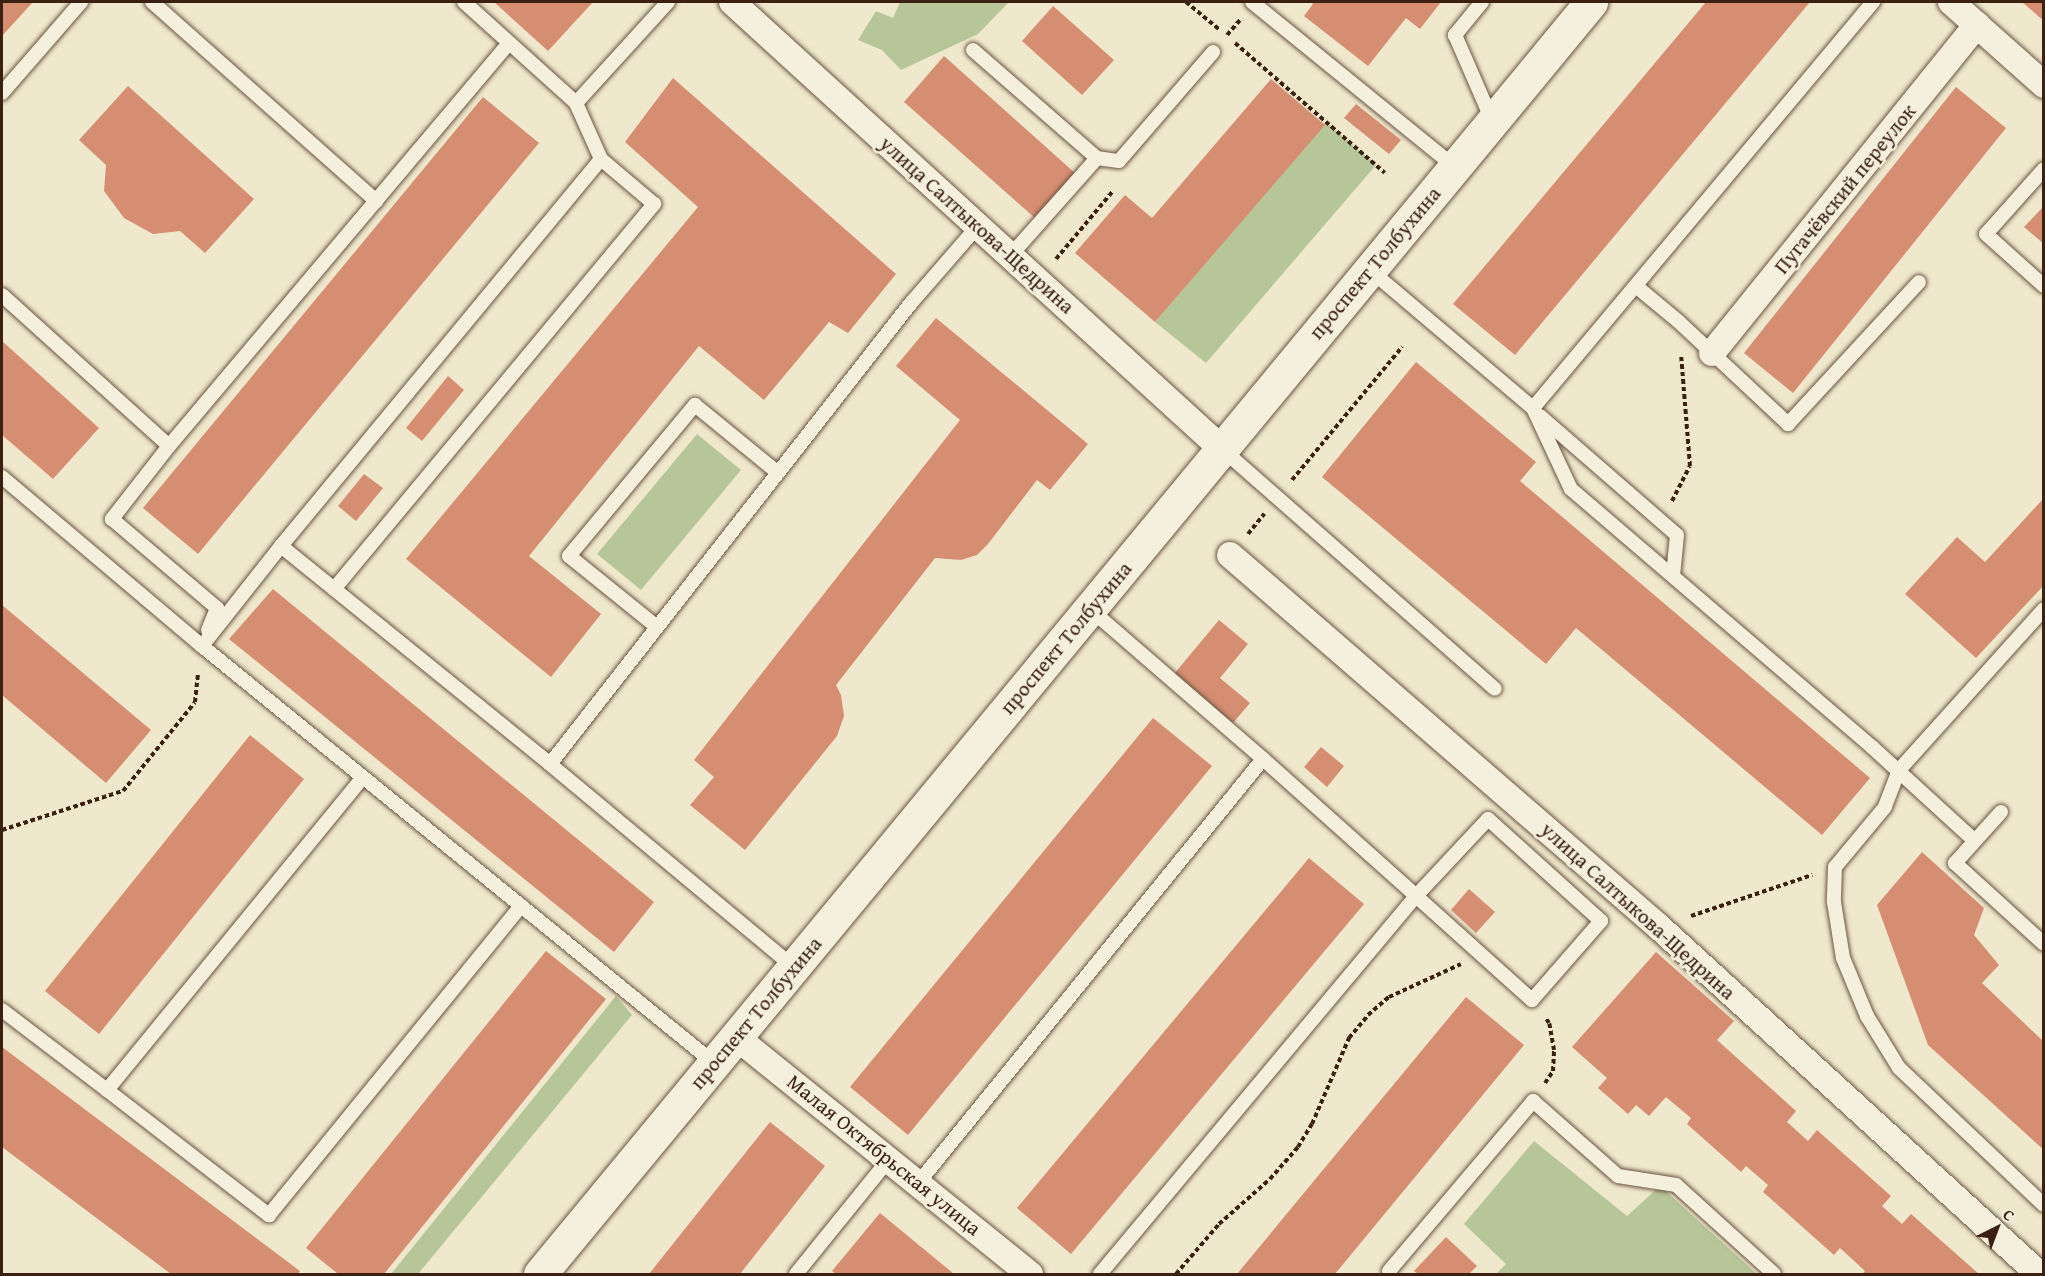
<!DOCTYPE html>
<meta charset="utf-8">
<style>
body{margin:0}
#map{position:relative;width:2045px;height:1276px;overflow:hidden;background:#f0e8cc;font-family:"Gentium Book Plus",serif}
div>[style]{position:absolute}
.green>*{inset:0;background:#b7c699}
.building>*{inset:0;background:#d68e73}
.path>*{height:4px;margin-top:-2px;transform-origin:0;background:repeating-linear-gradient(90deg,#3c2113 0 4.5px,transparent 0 7.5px)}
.roads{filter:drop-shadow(0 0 2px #695341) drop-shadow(0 0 2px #695341)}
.lane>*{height:14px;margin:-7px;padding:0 7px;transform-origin:7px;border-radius:7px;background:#f5f0de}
.street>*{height:26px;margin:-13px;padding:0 13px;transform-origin:13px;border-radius:13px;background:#f5f0de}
.secondary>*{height:33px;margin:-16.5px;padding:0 16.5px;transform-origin:16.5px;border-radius:16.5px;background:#f5f0de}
span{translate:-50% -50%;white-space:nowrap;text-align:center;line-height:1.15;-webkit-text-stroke:5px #f5f0de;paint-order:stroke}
.street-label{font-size:21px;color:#3c2113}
.frame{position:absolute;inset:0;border:3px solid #3c2113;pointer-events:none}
.north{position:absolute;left:1967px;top:1198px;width:60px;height:60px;-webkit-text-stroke:4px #f5f0de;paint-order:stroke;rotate:42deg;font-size:16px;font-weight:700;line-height:24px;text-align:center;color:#3c2113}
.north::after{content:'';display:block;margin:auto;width:21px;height:27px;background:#3c2113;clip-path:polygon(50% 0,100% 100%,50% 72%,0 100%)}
</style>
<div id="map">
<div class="green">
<div style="clip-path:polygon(900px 2px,1009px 2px,978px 34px,901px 70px,882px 50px,858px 40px,876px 11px,893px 18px)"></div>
<div style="clip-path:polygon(1326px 122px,1376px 165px,1206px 363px,1155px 322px)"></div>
<div style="clip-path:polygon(697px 434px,741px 470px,641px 590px,597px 554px)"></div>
<div style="clip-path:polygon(616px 996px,632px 1015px,418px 1274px,391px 1274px)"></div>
<div style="clip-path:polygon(1534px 1141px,1627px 1216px,1660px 1186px,1757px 1274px,1496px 1274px,1506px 1264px,1464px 1224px)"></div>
</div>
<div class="building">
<div style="clip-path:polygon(2px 2px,33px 2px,2px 36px)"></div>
<div style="clip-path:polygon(494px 2px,593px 2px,548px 51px)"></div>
<div style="clip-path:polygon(1310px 2px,1441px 2px,1420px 29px,1406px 18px,1368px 66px,1304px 16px,1313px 4px)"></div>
<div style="clip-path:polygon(1706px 2px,1810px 2px,1515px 355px,1453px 304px)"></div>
<div style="clip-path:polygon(2022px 2px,2044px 2px,2044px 21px)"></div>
<div style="clip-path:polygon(1053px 6px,1114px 60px,1082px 95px,1022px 41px)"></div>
<div style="clip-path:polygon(944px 56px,1075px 173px,1035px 218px,904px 102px)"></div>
<div style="clip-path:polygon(673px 78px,896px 274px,848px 333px,829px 322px,764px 400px,699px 346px,529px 556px,601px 614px,551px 677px,406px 559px,698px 207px,625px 142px)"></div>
<div style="clip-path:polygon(1271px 79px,1325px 125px,1155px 322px,1075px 253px,1125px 195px,1152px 218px)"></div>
<div style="clip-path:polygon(128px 86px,254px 199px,205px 253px,180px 231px,153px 234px,124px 218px,104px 191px,106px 165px,79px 140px)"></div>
<div style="clip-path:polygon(1956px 87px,2006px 128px,1793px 393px,1744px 353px)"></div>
<div style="clip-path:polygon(483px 97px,539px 143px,198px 554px,143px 508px)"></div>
<div style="clip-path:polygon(1356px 104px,1401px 140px,1389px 154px,1344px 118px)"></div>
<div style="clip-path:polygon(2044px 206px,2044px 244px,2024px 227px)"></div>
<div style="clip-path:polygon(936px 318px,1088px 444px,1050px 490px,1037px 480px,988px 544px,977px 555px,961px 560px,935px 558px,836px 685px,841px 695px,844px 716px,837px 736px,745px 850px,690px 805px,714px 777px,694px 760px,960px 420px,896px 366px)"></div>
<div style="clip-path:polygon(2px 341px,99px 428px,53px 479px,2px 435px)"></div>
<div style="clip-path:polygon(1416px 362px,1536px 462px,1520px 481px,1870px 778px,1822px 835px,1576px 628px,1546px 664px,1322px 477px)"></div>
<div style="clip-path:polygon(448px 376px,464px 390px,422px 441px,406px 428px)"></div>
<div style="clip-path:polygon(364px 474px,383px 488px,356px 521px,338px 506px)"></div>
<div style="clip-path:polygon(2044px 498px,2044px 585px,1976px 658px,1905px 594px,1957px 537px,1985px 562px)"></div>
<div style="clip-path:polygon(273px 589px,654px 902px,614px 952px,229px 639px)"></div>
<div style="clip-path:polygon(2px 605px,151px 730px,106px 783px,2px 695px)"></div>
<div style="clip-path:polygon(1219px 620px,1248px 644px,1220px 678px,1250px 703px,1233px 723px,1174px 674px)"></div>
<div style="clip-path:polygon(1153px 718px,1212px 766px,908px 1135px,850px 1087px)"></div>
<div style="clip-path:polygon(250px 735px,304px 779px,99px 1034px,45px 991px)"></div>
<div style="clip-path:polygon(1321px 747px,1344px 766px,1327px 787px,1304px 767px)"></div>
<div style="clip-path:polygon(1922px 852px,1984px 908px,1974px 935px,1999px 965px,1982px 983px,2044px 1042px,2044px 1150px,1928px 1045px,1877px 905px)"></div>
<div style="clip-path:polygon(1309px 858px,1364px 904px,1071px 1254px,1017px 1208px)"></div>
<div style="clip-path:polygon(1469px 889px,1495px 912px,1476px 933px,1451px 910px)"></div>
<div style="clip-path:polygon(546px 951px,606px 999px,384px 1274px,338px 1274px,306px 1248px)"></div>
<div style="clip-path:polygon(1656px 952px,1734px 1021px,1717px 1040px,1796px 1111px,1787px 1122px,1808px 1141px,1817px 1130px,1891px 1196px,1882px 1206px,1902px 1224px,1911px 1214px,1979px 1274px,1862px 1274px,1865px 1271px,1840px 1248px,1834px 1255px,1763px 1192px,1768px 1185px,1746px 1166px,1741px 1172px,1687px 1124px,1691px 1118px,1666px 1097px,1649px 1116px,1636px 1105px,1628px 1114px,1598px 1088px,1607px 1078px,1572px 1047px)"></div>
<div style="clip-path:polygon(1466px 997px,1524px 1045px,1335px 1274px,1237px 1274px)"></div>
<div style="clip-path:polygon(2px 1047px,300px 1271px,298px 1274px,171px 1274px,2px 1147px)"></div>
<div style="clip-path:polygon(770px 1122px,825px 1166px,740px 1274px,649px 1274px)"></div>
<div style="clip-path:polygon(880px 1213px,954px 1274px,836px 1274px,832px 1271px)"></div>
<div style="clip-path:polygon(1446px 1237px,1477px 1266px,1469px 1274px,1418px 1274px,1414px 1271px)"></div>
</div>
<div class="path">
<div style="left:1186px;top:2px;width:44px;rotate:39.5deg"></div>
<div style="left:1227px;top:35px;width:20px;rotate:-49deg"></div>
<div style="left:1235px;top:43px;width:198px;rotate:40.9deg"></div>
<div style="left:1056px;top:259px;width:89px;rotate:-50deg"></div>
<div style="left:1292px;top:480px;width:173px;rotate:-50.4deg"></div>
<div style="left:1672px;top:501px;width:39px;rotate:-63deg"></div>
<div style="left:1690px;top:466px;width:111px;rotate:-94.6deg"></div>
<div style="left:1248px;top:534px;width:26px;rotate:-51deg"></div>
<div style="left:2px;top:830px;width:127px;rotate:-17.9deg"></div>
<div style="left:123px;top:791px;width:114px;rotate:-51deg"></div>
<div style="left:195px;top:702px;width:28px;rotate:-84deg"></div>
<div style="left:1691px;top:916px;width:128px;rotate:-18.7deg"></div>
<div style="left:1545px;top:1083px;width:14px;rotate:-56deg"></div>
<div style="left:1553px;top:1071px;width:21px;rotate:-87deg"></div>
<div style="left:1554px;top:1050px;width:27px;rotate:-100deg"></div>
<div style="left:1549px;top:1023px;width:7px;rotate:-124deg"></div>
<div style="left:1176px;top:1274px;width:66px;rotate:-49.3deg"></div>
<div style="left:1219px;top:1224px;width:68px;rotate:-41.4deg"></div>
<div style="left:1270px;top:1179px;width:43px;rotate:-48.8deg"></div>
<div style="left:1298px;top:1147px;width:27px;rotate:-59deg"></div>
<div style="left:1312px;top:1124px;width:94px;rotate:-66.7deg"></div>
<div style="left:1349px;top:1038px;width:30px;rotate:-50deg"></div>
<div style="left:1368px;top:1015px;width:28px;rotate:-41deg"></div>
<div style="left:1389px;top:997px;width:79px;rotate:-24.6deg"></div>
</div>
<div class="roads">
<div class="lane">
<div style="left:152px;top:2px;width:300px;rotate:41.6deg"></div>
<div style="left:464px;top:2px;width:151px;rotate:42deg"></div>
<div style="left:1252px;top:2px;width:262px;rotate:39.1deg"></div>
<div style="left:1482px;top:2px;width:43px;rotate:129.3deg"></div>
<div style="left:1455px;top:35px;width:93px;rotate:66.5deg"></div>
<div style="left:973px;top:50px;width:164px;rotate:41.1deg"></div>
<div style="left:2px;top:93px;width:121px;rotate:-49deg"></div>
<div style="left:2044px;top:169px;width:87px;rotate:131.7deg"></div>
<div style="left:1986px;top:234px;width:78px;rotate:41.9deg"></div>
<div style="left:1010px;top:256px;width:131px;rotate:-48.4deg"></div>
<div style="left:1097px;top:158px;width:22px;rotate:8deg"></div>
<div style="left:1119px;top:161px;width:144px;rotate:-49.2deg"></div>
<div style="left:1370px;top:270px;width:214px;rotate:40.3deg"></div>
<div style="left:1533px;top:408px;width:530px;rotate:-50.06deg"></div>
<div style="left:1637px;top:287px;width:53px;rotate:39.7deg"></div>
<div style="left:1678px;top:321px;width:151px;rotate:43.1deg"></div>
<div style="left:1788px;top:424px;width:193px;rotate:-47.3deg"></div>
<div style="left:2px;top:295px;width:225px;rotate:42.1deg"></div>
<div style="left:169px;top:446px;width:93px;rotate:128deg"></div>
<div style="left:112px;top:519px;width:138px;rotate:40.3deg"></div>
<div style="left:217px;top:608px;width:24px;rotate:112deg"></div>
<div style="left:1533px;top:408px;width:89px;rotate:64.9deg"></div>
<div style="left:1571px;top:489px;width:396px;rotate:40.6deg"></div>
<div style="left:1872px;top:747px;width:139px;rotate:42.4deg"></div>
<div style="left:1540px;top:416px;width:181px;rotate:41deg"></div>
<div style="left:1677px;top:535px;width:41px;rotate:95.6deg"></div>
<div style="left:169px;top:446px;width:527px;rotate:-49.85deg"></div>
<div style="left:1222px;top:449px;width:363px;rotate:41.3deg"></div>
<div style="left:2px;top:477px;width:262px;rotate:40.2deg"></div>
<div style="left:202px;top:646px;width:660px;rotate:39.16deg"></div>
<div style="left:281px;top:546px;width:502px;rotate:-50.41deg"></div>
<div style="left:601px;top:159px;width:61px;rotate:-114.1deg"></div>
<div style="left:576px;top:103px;width:137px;rotate:-47.7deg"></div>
<div style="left:334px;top:589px;width:501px;rotate:-50.27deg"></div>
<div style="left:654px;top:204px;width:70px;rotate:-139.7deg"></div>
<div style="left:1090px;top:609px;width:229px;rotate:40.9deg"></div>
<div style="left:1263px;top:759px;width:205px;rotate:41.8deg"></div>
<div style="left:1416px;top:896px;width:156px;rotate:41.9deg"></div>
<div style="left:1532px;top:1000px;width:105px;rotate:-48.9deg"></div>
<div style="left:1601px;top:921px;width:152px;rotate:-137.9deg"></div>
<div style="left:1488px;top:819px;width:105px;rotate:133.1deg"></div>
<div style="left:1416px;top:896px;width:493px;rotate:129.9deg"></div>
<div style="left:2044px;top:609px;width:217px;rotate:132deg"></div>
<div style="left:1899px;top:770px;width:40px;rotate:111deg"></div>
<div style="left:1885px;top:807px;width:78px;rotate:129.8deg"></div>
<div style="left:1835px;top:867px;width:35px;rotate:92deg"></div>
<div style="left:1834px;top:902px;width:57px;rotate:80.9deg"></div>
<div style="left:1843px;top:958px;width:63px;rotate:67.5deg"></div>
<div style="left:1867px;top:1016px;width:61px;rotate:58.4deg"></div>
<div style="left:1899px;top:1068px;width:199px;rotate:43.4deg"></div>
<div style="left:657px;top:627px;width:113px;rotate:-141.1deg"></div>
<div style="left:569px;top:556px;width:197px;rotate:-50.2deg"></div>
<div style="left:695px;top:405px;width:107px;rotate:39.3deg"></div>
<div style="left:202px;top:646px;width:127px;rotate:-51.7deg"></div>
<div style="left:281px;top:546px;width:346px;rotate:39deg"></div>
<div style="left:550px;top:764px;width:317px;rotate:39.8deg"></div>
<div style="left:550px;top:764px;width:586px;rotate:-51.94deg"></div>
<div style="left:911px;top:303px;width:102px;rotate:-49deg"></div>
<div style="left:2001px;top:812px;width:69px;rotate:132deg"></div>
<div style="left:1955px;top:863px;width:120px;rotate:42.3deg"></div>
<div style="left:2px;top:1010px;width:132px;rotate:37.3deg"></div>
<div style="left:107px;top:1090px;width:404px;rotate:-50.7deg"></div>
<div style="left:107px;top:1090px;width:205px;rotate:37.7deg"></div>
<div style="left:269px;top:1215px;width:399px;rotate:-50.8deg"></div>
<div style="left:919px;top:1182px;width:545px;rotate:-50.88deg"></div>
<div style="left:1389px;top:1271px;width:223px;rotate:-49.7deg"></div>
<div style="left:1533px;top:1101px;width:113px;rotate:41.4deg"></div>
<div style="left:1618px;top:1176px;width:59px;rotate:8.8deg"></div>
<div style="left:1676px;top:1185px;width:132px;rotate:42.2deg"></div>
<div style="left:796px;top:1274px;width:148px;rotate:-51deg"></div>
</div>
<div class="street">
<div style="left:732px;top:2px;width:663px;rotate:42.37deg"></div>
<div style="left:1951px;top:2px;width:125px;rotate:41.7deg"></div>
<div style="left:1712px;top:353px;width:422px;rotate:-51.1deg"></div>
<div style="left:1230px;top:555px;width:568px;rotate:40.93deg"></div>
<div style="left:1659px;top:927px;width:515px;rotate:42.4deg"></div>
<div style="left:736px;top:1037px;width:378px;rotate:38.9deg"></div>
</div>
<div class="secondary">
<div style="left:540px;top:1274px;width:1650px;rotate:-50.43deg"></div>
</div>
</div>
<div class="street-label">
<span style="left:1845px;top:189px;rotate:-51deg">Пугачёвский переулок</span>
<span style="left:977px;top:225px;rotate:42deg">улица Салтыкова-Щедрина</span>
<span style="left:1375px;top:263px;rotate:-50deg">проспект Толбухина</span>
<span style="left:1066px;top:638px;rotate:-50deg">проспект Толбухина</span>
<span style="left:1638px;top:911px;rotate:42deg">улица Салтыкова-Щедрина</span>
<span style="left:756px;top:1013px;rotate:-50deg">проспект Толбухина</span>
<span style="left:884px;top:1155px;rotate:39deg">Малая Октябрьская улица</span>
</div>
<div class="frame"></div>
<div class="north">С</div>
</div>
